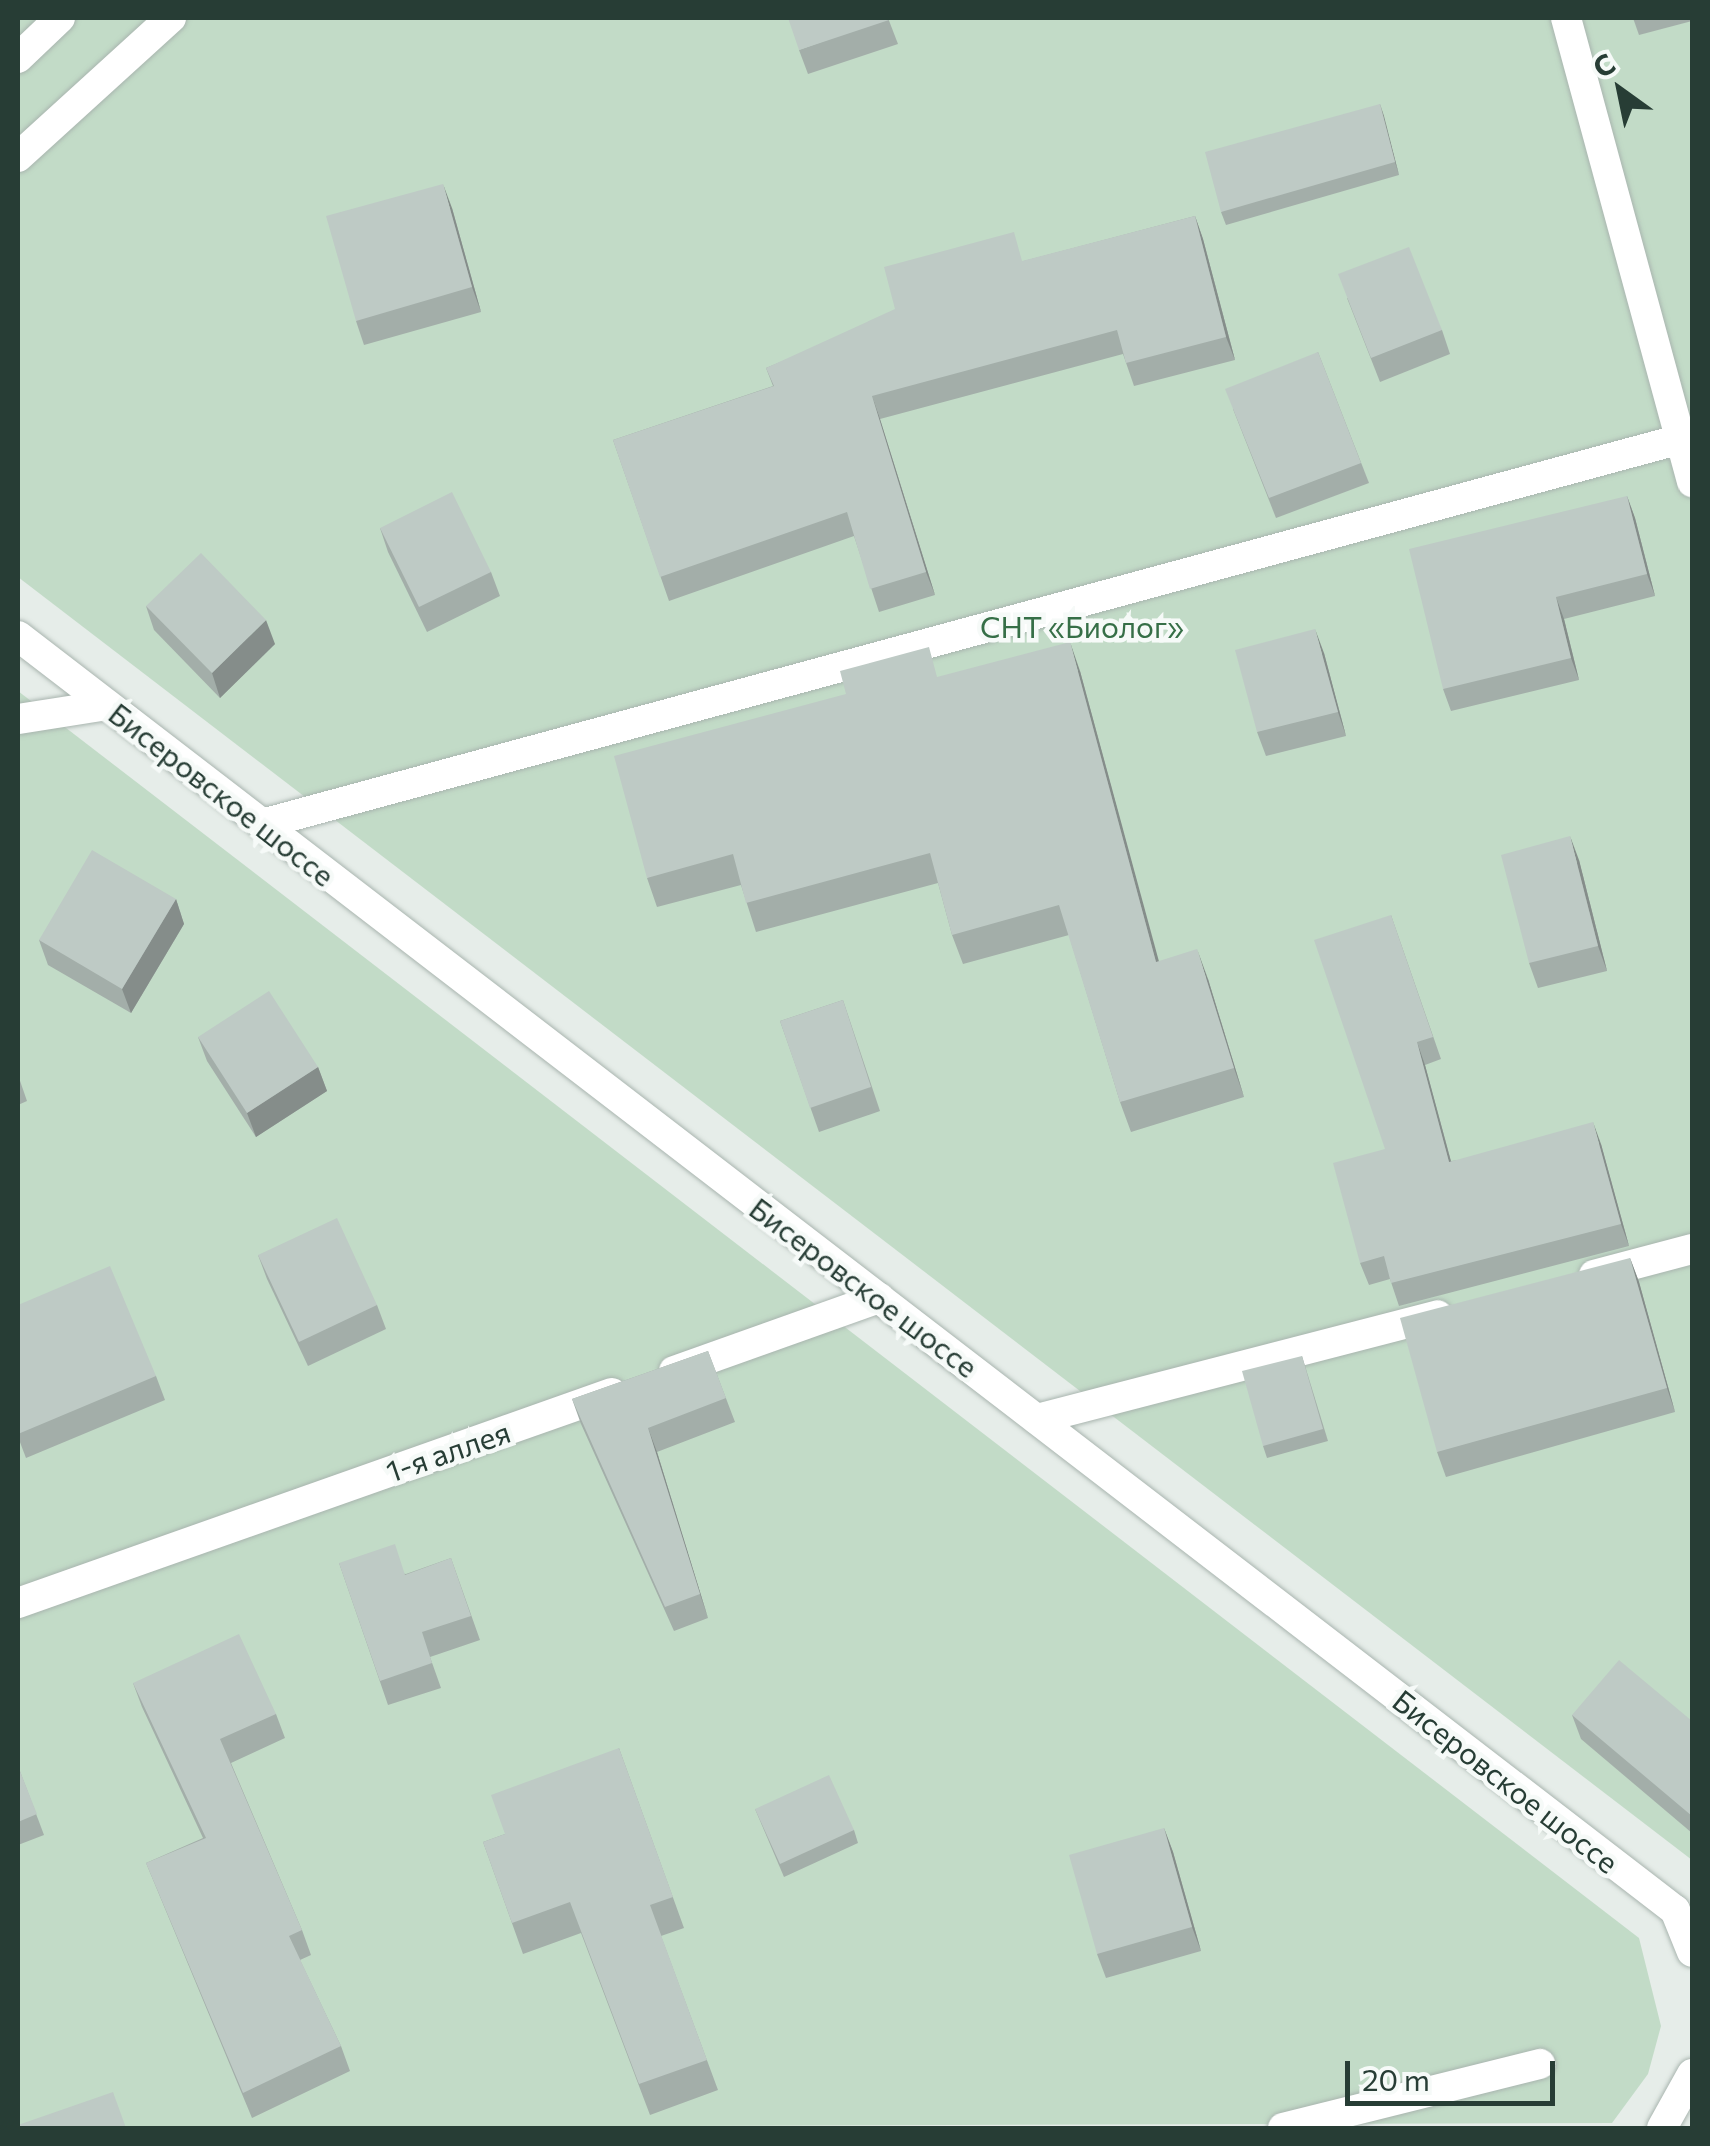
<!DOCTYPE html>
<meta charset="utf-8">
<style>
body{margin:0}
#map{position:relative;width:1710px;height:2146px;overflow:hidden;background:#e6ede9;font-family:Commissioner,sans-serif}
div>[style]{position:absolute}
.green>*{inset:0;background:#c2dbc7}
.roads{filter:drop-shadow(0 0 2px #a9b5af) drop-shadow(0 0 2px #a9b5af)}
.service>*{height:30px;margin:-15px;padding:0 15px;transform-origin:15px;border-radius:15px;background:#fff}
.minor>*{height:30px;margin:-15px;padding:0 15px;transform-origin:15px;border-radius:15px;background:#fff}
.secondary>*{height:30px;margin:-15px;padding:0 15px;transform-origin:15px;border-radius:15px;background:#fff}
.wall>*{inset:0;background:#a3aea9}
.shaded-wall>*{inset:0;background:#858d8a}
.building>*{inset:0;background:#becac5}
span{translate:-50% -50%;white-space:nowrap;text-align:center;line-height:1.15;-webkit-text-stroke:9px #f6faf8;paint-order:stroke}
.park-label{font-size:30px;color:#366f47}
.street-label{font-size:30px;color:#273d35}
.frame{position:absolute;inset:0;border:20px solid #273d35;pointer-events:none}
.north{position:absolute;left:1570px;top:40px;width:100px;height:100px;-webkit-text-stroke:8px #f6faf8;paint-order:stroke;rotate:327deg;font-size:28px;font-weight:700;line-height:40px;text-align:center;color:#273d35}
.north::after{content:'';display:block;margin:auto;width:35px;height:45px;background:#273d35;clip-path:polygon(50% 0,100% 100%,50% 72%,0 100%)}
.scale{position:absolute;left:1345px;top:2061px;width:210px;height:45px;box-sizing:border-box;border:5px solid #273d35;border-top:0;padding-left:12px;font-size:30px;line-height:35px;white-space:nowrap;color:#273d35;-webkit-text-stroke:8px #f6faf8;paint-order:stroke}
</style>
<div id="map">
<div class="green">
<div style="clip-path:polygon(18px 18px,1692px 18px,1692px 1860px,18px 577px)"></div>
<div style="clip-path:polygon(18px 691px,1639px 1938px,1661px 2026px,1648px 2074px,1612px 2123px,18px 2128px)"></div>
</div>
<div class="roads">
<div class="service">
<div style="left:18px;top:719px;width:90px;rotate:-8.9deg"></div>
<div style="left:1283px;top:2128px;width:265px;rotate:-14deg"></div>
</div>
<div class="minor">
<div style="left:1566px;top:18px;width:481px;rotate:74.8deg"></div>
<div style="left:18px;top:58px;width:58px;rotate:-43.6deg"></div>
<div style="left:18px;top:157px;width:207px;rotate:-42.3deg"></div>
<div style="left:262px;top:824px;width:1482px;rotate:-15.18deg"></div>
<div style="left:1594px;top:1275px;width:101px;rotate:-14.9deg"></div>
<div style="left:674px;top:1371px;width:218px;rotate:-19.6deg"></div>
<div style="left:1037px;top:1419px;width:414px;rotate:-14.5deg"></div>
<div style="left:18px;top:1603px;width:630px;rotate:-19.47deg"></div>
</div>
<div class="secondary">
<div style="left:18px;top:636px;width:2090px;rotate:37.56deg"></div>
<div style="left:1675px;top:1910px;width:45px;rotate:68deg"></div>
<div style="left:1662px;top:2128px;width:62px;rotate:-60.9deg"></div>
</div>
</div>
<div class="wall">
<div style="clip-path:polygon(888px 18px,898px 44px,808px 74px,799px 50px)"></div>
<div style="clip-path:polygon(1633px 18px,1692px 18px,1692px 21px,1639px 35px)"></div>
<div style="clip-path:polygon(1380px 104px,1399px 175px,1226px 225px,1221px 212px)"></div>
<div style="clip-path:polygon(452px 208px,481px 312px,364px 345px,356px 321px)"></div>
<div style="clip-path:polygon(1195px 216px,1203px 239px,1235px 360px,1134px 386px,1123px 354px,880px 419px,935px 595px,879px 612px,854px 536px,669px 601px,613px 440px,773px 386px,766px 368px,1024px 261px)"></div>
<div style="clip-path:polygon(1347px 298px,1442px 330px,1450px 354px,1380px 382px)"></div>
<div style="clip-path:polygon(1318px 352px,1369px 483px,1276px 518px,1233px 409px)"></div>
<div style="clip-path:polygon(1627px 496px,1635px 518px,1655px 596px,1564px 619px,1579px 680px,1451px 711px,1443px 689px)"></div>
<div style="clip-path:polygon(380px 528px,491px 572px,500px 596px,427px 632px,388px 552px)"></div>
<div style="clip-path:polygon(146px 606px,275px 644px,220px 698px,154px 630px)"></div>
<div style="clip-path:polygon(1324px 653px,1346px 736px,1266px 756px,1257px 732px)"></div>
<div style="clip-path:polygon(1080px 671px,1158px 961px,1208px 979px,1244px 1097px,1131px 1132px,1120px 1102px,1069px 935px,963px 964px,952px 935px,938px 883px,756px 932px,741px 885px,657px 907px,647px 878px,940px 677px)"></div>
<div style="clip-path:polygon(1579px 860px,1607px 971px,1538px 988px,1529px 963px)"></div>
<div style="clip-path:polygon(176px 899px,184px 924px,131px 1013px,48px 965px,39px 940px)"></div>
<div style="clip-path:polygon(1391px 915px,1441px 1059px,1425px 1065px,1451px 1161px,1601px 1144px,1629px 1246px,1399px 1306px,1390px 1279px,1369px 1285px,1360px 1263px,1385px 1149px)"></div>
<div style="clip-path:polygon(843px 1000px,880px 1111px,819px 1132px,780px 1021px)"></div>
<div style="clip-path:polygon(198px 1037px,318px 1067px,327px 1091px,256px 1137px,207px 1061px)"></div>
<div style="clip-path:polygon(18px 1075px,27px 1101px,18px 1105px)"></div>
<div style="clip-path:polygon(258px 1255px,377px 1305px,386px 1329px,308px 1366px,267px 1279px)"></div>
<div style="clip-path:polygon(1630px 1258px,1639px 1282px,1675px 1412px,1446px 1477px,1437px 1452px)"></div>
<div style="clip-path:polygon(18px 1305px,156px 1376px,165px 1400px,26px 1458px,18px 1437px)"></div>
<div style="clip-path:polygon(708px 1351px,735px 1422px,657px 1452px,708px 1618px,674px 1631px,581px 1424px,572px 1399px)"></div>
<div style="clip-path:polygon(1302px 1356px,1328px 1441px,1267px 1458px,1263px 1446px)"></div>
<div style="clip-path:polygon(451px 1558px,480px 1640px,430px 1657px,441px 1688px,388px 1705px,339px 1563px,406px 1574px)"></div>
<div style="clip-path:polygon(133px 1683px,276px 1714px,285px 1738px,231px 1763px,302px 1930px,311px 1955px,300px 1960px,341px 2046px,350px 2071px,252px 2118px,146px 1863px,203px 1838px,142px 1707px)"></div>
<div style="clip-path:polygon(1572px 1715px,1692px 1721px,1692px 1833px,1581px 1739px)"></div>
<div style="clip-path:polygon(619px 1748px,684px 1928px,661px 1936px,718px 2090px,650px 2115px,581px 1933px,523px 1954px,483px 1842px,505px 1834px)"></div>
<div style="clip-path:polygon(18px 1766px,44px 1835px,18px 1845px)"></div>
<div style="clip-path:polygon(755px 1809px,854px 1830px,858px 1843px,784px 1877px)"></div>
<div style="clip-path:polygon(1164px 1828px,1173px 1852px,1201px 1951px,1106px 1978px,1097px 1954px)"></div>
</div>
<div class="shaded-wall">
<div style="clip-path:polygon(1380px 104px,1384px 116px,1399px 175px,1395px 162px)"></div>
<div style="clip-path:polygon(443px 184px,452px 208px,481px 312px,472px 287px)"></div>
<div style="clip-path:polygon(1195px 216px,1203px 239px,1235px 360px,1226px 337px)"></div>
<div style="clip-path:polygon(872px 396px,880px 419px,935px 595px,926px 572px)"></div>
<div style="clip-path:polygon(1627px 496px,1635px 518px,1655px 596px,1647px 574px)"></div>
<div style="clip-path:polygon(1556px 597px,1564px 619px,1579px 680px,1571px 658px)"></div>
<div style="clip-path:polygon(266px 620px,275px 644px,220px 698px,212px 673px)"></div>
<div style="clip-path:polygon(1315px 629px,1324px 653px,1346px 736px,1338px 712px)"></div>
<div style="clip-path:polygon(1070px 642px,1080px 671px,1167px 991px,1156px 962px)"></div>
<div style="clip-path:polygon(1570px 836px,1579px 860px,1607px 971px,1598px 946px)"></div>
<div style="clip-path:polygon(176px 899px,184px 924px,131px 1013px,122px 989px)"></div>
<div style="clip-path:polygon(1197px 949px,1208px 979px,1244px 1097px,1234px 1068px)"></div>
<div style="clip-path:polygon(1417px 1042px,1425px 1065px,1457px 1184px,1449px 1162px)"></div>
<div style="clip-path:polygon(318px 1067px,327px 1091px,256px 1137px,247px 1113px)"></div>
<div style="clip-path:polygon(1593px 1122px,1601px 1144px,1629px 1246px,1621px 1224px)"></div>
<div style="clip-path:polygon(1630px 1258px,1639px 1282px,1675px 1412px,1667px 1388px)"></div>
<div style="clip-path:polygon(648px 1428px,657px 1452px,708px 1618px,700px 1594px)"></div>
<div style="clip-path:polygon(1164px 1828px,1173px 1852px,1201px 1951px,1192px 1927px)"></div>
</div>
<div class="building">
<div style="clip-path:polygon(788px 18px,888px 18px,889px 20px,799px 50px)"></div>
<div style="clip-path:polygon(1380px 104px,1395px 162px,1221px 212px,1205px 152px)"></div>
<div style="clip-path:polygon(443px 184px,472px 287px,356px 321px,326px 216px)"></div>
<div style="clip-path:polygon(1195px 216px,1226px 337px,1126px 363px,1117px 330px,872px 396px,926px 572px,870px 589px,847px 512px,660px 577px,613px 440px,774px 386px,766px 368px,895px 309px,884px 267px,1014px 232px,1022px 261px)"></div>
<div style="clip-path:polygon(1409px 247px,1442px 330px,1371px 358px,1338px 274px)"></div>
<div style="clip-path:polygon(1318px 352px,1361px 463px,1269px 498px,1225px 389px)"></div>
<div style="clip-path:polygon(452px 492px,491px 572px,419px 607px,380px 528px)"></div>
<div style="clip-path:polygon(1627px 496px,1647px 574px,1556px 597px,1571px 658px,1443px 689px,1409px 549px)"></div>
<div style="clip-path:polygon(201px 553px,266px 620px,212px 673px,146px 606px)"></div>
<div style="clip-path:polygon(1315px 629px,1338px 712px,1257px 732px,1235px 650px)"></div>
<div style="clip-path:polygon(1070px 642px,1156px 962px,1197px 949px,1234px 1068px,1120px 1102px,1059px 905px,952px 935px,930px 853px,746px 903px,733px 854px,647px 878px,614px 756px,846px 694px,840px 671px,929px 647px,937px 677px)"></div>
<div style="clip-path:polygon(1570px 836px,1598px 946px,1529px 963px,1501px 855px)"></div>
<div style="clip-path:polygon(92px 850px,176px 899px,122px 989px,39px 940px)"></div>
<div style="clip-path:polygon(1391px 915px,1433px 1037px,1417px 1042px,1449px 1162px,1593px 1122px,1621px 1224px,1391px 1283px,1384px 1256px,1360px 1263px,1333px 1163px,1385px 1149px,1314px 940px)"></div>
<div style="clip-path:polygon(269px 991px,318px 1067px,247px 1113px,198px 1037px)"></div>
<div style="clip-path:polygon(843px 1000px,871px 1087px,810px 1108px,780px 1021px)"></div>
<div style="clip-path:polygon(337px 1218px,377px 1305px,299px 1342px,258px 1255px)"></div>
<div style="clip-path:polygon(1630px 1258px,1667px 1388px,1437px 1452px,1400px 1318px)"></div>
<div style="clip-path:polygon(110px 1266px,156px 1376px,18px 1434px,18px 1305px)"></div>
<div style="clip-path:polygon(708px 1351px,726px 1398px,648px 1428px,700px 1594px,665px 1607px,572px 1399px)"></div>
<div style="clip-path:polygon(1302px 1356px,1323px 1429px,1263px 1446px,1242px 1371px)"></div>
<div style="clip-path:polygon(395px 1544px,405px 1575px,451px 1558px,471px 1616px,422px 1632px,432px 1663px,380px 1681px,339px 1563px)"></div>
<div style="clip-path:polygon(239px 1634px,276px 1714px,220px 1739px,302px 1930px,289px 1936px,341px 2046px,243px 2093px,146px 1863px,206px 1838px,133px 1683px)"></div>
<div style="clip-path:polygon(1619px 1660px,1692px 1721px,1692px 1816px,1572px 1715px)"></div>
<div style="clip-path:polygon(619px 1748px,673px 1897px,650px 1905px,707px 2060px,639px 2084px,570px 1902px,512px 1923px,483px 1842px,505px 1834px,491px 1795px)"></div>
<div style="clip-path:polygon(18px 1766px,37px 1814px,18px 1822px)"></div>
<div style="clip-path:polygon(829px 1775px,854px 1830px,780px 1864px,755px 1809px)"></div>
<div style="clip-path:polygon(1164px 1828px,1192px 1927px,1097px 1954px,1069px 1855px)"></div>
<div style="clip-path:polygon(113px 2092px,126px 2128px,18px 2128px,18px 2125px)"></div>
</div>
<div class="park-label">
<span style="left:1082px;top:626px">СНТ «Биолог»</span>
</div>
<div class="street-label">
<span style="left:222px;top:794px;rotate:38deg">Бисеровское шоссе</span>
<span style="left:864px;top:1287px;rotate:37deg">Бисеровское шоссе</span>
<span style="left:448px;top:1451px;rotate:-19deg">1-я аллея</span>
<span style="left:1506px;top:1781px;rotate:38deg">Бисеровское шоссе</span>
</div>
<div class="frame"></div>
<div class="north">С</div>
<div class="scale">20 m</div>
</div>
